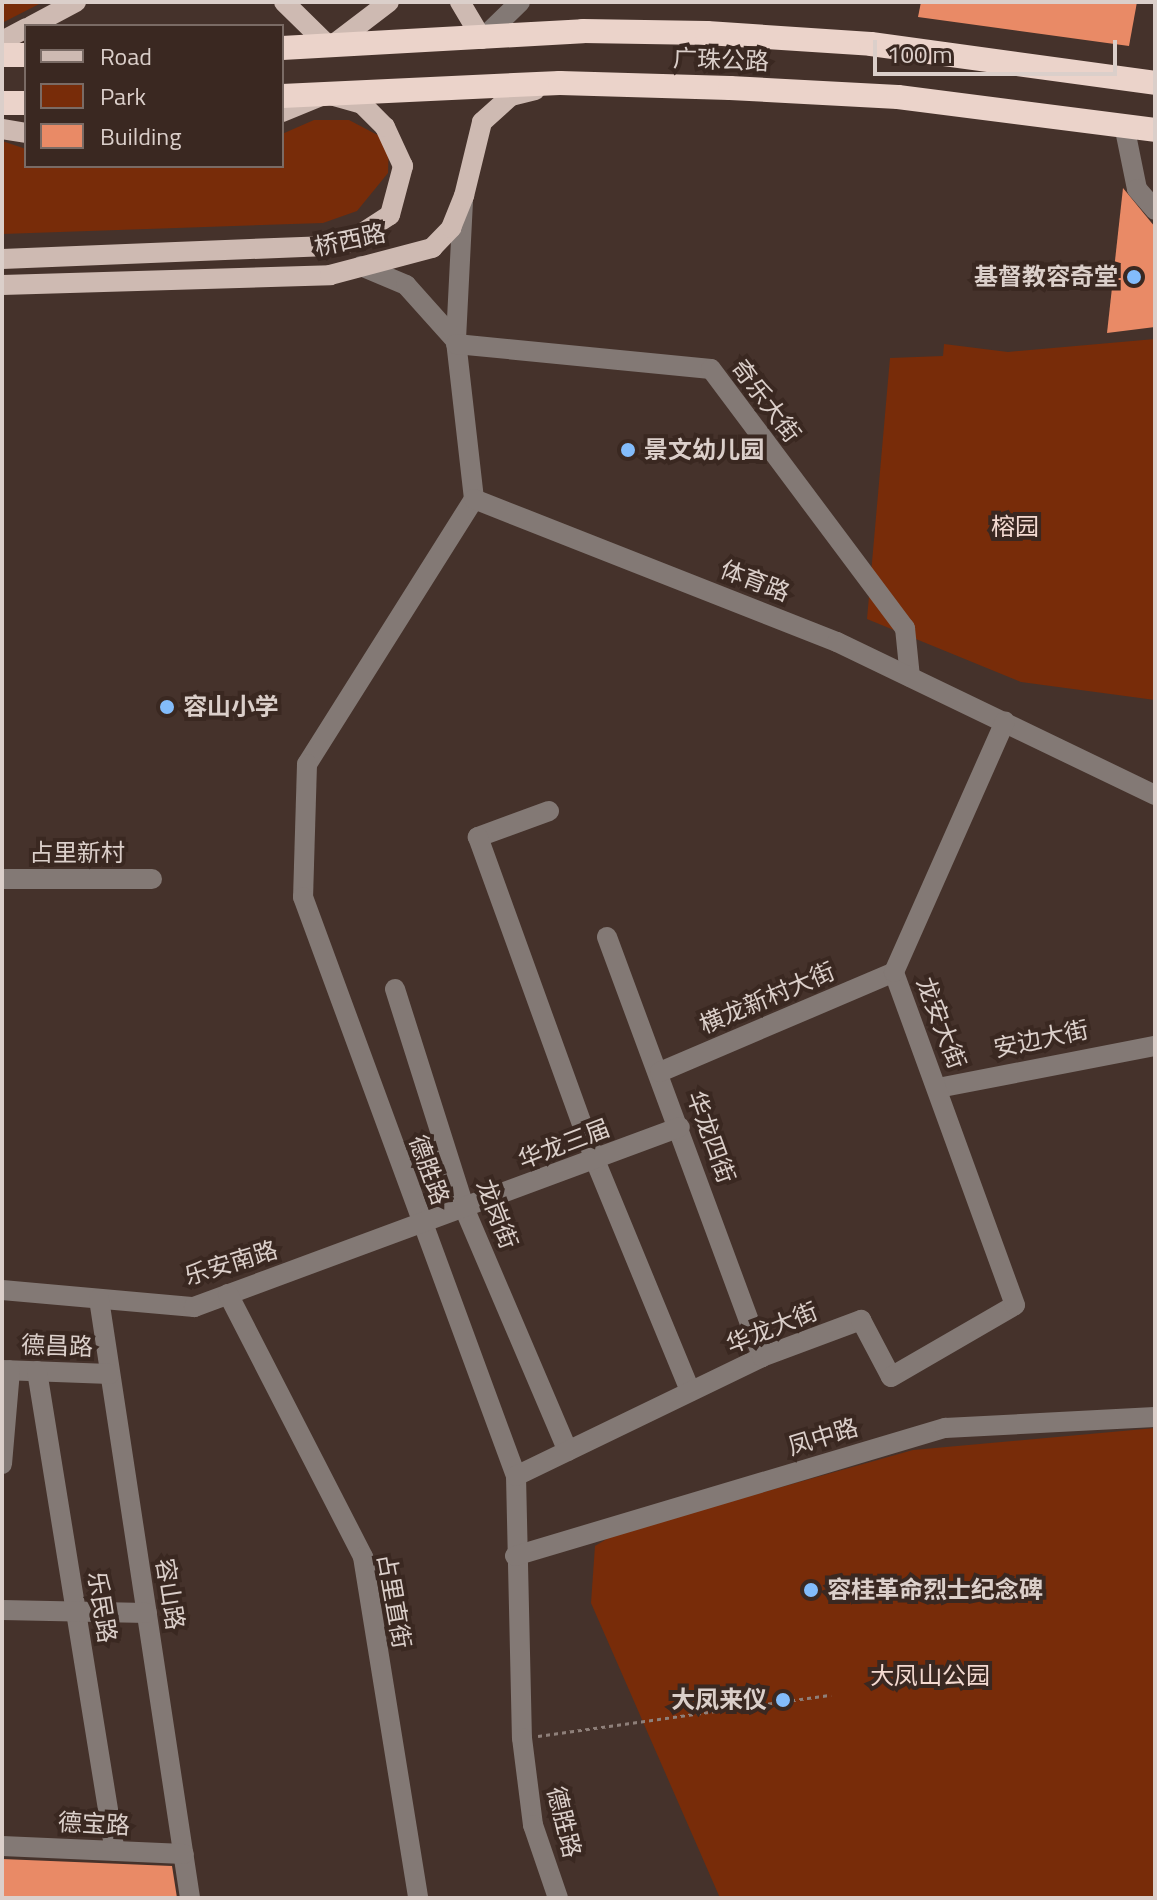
<!DOCTYPE html>
<meta charset="utf-8">
<style>
body{margin:0}
#map{position:relative;width:1157px;height:1900px;overflow:hidden;background:#45322b;font-family:"Titillium Web","Noto Sans SC",sans-serif}
div>[style]{position:absolute}
.green>*{inset:0;background:#782c09}
.building>*{inset:0;background:#e98a66}
.path>*{height:3px;margin-top:-1.5px;transform-origin:0;background:repeating-linear-gradient(90deg,#8e7f79 0 4px,transparent 0 8px)}
.minor>*{height:20px;margin:-10px;padding:0 10px;transform-origin:10px;border-radius:10px;background:#837975}
.major>*{height:20px;margin:-10px;padding:0 10px;transform-origin:10px;border-radius:10px;background:#cebab2}
.highway>*{height:24px;margin:-12px;padding:0 12px;transform-origin:12px;border-radius:12px;background:#ebd3ca}
.dots>*{width:22px;height:22px;translate:-50% -50%;box-sizing:border-box;border:4px solid #3a2821;border-radius:50%}
span{translate:-50% -50%;white-space:nowrap;text-align:center;line-height:1.15;-webkit-text-stroke:8px #3a2821;paint-order:stroke}
.street-label{font-size:24px;color:#dbcfca}
.poi-label{font-size:24px;color:#dbcfca;font-weight:700}
.right{translate:-100% -50%;text-align:right}
.left{translate:0 -50%;text-align:left}
.park-label{font-size:24px;color:#f4dad1}
.frame{position:absolute;inset:0;border:4px solid #dbcfca;pointer-events:none}
.legend{position:absolute;left:24px;top:24px;width:260px;height:144px;box-sizing:border-box;background:#3a2821;border:2px solid #7a6b65;margin:0;padding:10px 14px;list-style:none;font-size:24px;color:#dbcfca}
.legend li{display:flex;align-items:center;gap:16px;height:40px}
.legend b{width:40px;border:2px solid #7a6b65}
.scale{position:absolute;left:873px;top:40px;width:244px;height:36px;box-sizing:border-box;border:4px solid #dbcfca;border-top:0;padding-left:10px;font-size:24px;line-height:28px;white-space:nowrap;color:#dbcfca;-webkit-text-stroke:6px #3a2821;paint-order:stroke}
</style>
<div id="map">
<div class="green">
<div style="clip-path:polygon(2px 2px,43px 2px,2px 23px)"></div>
<div style="clip-path:polygon(314px 120px,349px 120px,389px 141px,388px 173px,357px 211px,323px 223px,2px 234px,2px 141px,26px 149px,26px 166px,282px 166px,282px 134px)"></div>
<div style="clip-path:polygon(1155px 339px,1155px 700px,1021px 682px,867px 619px,890px 358px,943px 356px,944px 344px,1008px 352px)"></div>
<div style="clip-path:polygon(1155px 1428px,1155px 1898px,720px 1898px,591px 1603px,595px 1546px,615px 1534px,913px 1450px)"></div>
</div>
<div class="building">
<div style="clip-path:polygon(921px 2px,1137px 2px,1129px 46px,918px 17px)"></div>
<div style="clip-path:polygon(1123px 188px,1155px 227px,1155px 327px,1107px 333px)"></div>
<div style="clip-path:polygon(2px 1859px,172px 1866px,177px 1898px,2px 1898px)"></div>
</div>
<div class="path">
<div style="left:538px;top:1736px;width:296px;rotate:-8deg"></div>
</div>
<div class="minor">
<div style="left:482px;top:39px;width:53px;rotate:-44.2deg"></div>
<div style="left:1124px;top:125px;width:65px;rotate:78.5deg"></div>
<div style="left:1137px;top:189px;width:28px;rotate:49deg"></div>
<div style="left:463px;top:201px;width:140px;rotate:92.9deg"></div>
<div style="left:456px;top:341px;width:159px;rotate:83.5deg"></div>
<div style="left:361px;top:266px;width:49px;rotate:22.9deg"></div>
<div style="left:406px;top:285px;width:75px;rotate:48.2deg"></div>
<div style="left:456px;top:344px;width:256px;rotate:5.6deg"></div>
<div style="left:711px;top:369px;width:324px;rotate:53.2deg"></div>
<div style="left:905px;top:628px;width:49px;rotate:84.2deg"></div>
<div style="left:474px;top:499px;width:313px;rotate:122.2deg"></div>
<div style="left:307px;top:764px;width:133px;rotate:91.7deg"></div>
<div style="left:303px;top:897px;width:617px;rotate:69.8deg"></div>
<div style="left:516px;top:1476px;width:262px;rotate:88.7deg"></div>
<div style="left:522px;top:1738px;width:88px;rotate:82.8deg"></div>
<div style="left:533px;top:1825px;width:77px;rotate:71.1deg"></div>
<div style="left:474px;top:499px;width:390px;rotate:21.5deg"></div>
<div style="left:837px;top:642px;width:353px;rotate:25.7deg"></div>
<div style="left:549px;top:811px;width:76px;rotate:159.9deg"></div>
<div style="left:478px;top:837px;width:344px;rotate:70.1deg"></div>
<div style="left:595px;top:1160px;width:250px;rotate:67.6deg"></div>
<div style="left:2px;top:879px;width:150px"></div>
<div style="left:607px;top:937px;width:448px;rotate:69.7deg"></div>
<div style="left:395px;top:989px;width:232px;rotate:72.4deg"></div>
<div style="left:465px;top:1210px;width:262px;rotate:66.9deg"></div>
<div style="left:660px;top:1072px;width:254px;rotate:-23.1deg"></div>
<div style="left:938px;top:1088px;width:221px;rotate:-11deg"></div>
<div style="left:2px;top:1290px;width:193px;rotate:5.1deg"></div>
<div style="left:194px;top:1307px;width:518px;rotate:-20.32deg"></div>
<div style="left:228px;top:1294px;width:296px;rotate:62.8deg"></div>
<div style="left:363px;top:1557px;width:345px;rotate:80.8deg"></div>
<div style="left:99px;top:1299px;width:606px;rotate:81.36deg"></div>
<div style="left:2px;top:1370px;width:108px;rotate:2.1deg"></div>
<div style="left:37px;top:1371px;width:486px;rotate:80.8deg"></div>
<div style="left:2px;top:1464px;width:94px;rotate:-85.1deg"></div>
<div style="left:516px;top:1476px;width:273px;rotate:-25.8deg"></div>
<div style="left:762px;top:1357px;width:106px;rotate:-20.5deg"></div>
<div style="left:861px;top:1320px;width:64px;rotate:62.2deg"></div>
<div style="left:891px;top:1377px;width:143px;rotate:-30.1deg"></div>
<div style="left:1015px;top:1305px;width:354px;rotate:-110deg"></div>
<div style="left:894px;top:972px;width:274px;rotate:-66.1deg"></div>
<div style="left:515px;top:1556px;width:449px;rotate:-16.6deg"></div>
<div style="left:945px;top:1428px;width:210px;rotate:-3deg"></div>
<div style="left:2px;top:1610px;width:145px;rotate:1.2deg"></div>
<div style="left:2px;top:1846px;width:182px;rotate:2.5deg"></div>
</div>
<div class="major">
<div style="left:284px;top:2px;width:64px;rotate:44.4deg"></div>
<div style="left:330px;top:47px;width:74px;rotate:-37.3deg"></div>
<div style="left:460px;top:2px;width:43px;rotate:59.3deg"></div>
<div style="left:31px;top:26px;width:51px;rotate:-28.1deg"></div>
<div style="left:2px;top:41px;width:27px;rotate:-28deg"></div>
<div style="left:2px;top:129px;width:24px;rotate:9deg"></div>
<div style="left:2px;top:259px;width:320px;rotate:-2.3deg"></div>
<div style="left:322px;top:246px;width:25px;rotate:-7deg"></div>
<div style="left:347px;top:243px;width:51px;rotate:-33.1deg"></div>
<div style="left:390px;top:215px;width:51px;rotate:-75.1deg"></div>
<div style="left:403px;top:166px;width:43px;rotate:-114.8deg"></div>
<div style="left:385px;top:127px;width:33px;rotate:-135deg"></div>
<div style="left:362px;top:104px;width:37px;rotate:-164deg"></div>
<div style="left:326px;top:94px;width:48px;rotate:157.8deg"></div>
<div style="left:2px;top:285px;width:328px;rotate:-1.7deg"></div>
<div style="left:330px;top:275px;width:106px;rotate:-14.8deg"></div>
<div style="left:432px;top:248px;width:28px;rotate:-46deg"></div>
<div style="left:451px;top:228px;width:35px;rotate:-68deg"></div>
<div style="left:464px;top:196px;width:76px;rotate:-76.3deg"></div>
<div style="left:482px;top:122px;width:39px;rotate:-42deg"></div>
<div style="left:511px;top:96px;width:25px;rotate:-14deg"></div>
</div>
<div class="highway">
<div style="left:282px;top:48px;width:301px;rotate:-3.2deg"></div>
<div style="left:583px;top:31px;width:124px;rotate:0.9deg"></div>
<div style="left:707px;top:33px;width:164px;rotate:3.8deg"></div>
<div style="left:871px;top:44px;width:287px;rotate:7.8deg"></div>
<div style="left:2px;top:55px;width:24px"></div>
<div style="left:282px;top:96px;width:278px;rotate:-2.7deg"></div>
<div style="left:560px;top:83px;width:170px;rotate:1.7deg"></div>
<div style="left:730px;top:88px;width:168px;rotate:3.1deg"></div>
<div style="left:898px;top:97px;width:259px;rotate:7.3deg"></div>
<div style="left:2px;top:103px;width:24px"></div>
</div>
<div class="dots">
<div style="left:1134px;top:277px;background:#83bcfb"></div>
<div style="left:628px;top:450px;background:#83bcfb"></div>
<div style="left:167px;top:707px;background:#83bcfb"></div>
<div style="left:811px;top:1590px;background:#83bcfb"></div>
<div style="left:783px;top:1700px;background:#83bcfb"></div>
</div>
<div class="street-label">
<span style="left:721px;top:60px;rotate:2deg">广珠公路</span>
<span style="left:350px;top:240px;rotate:-12deg">桥西路</span>
<span style="left:766px;top:401px;rotate:53deg">奇乐大街</span>
<span style="left:755px;top:581px;rotate:21deg">体育路</span>
<span style="left:77px;top:853px">占里新村</span>
<span style="left:767px;top:998px;rotate:-23deg">横龙新村大街</span>
<span style="left:941px;top:1023px;rotate:69deg">龙安大街</span>
<span style="left:1041px;top:1039px;rotate:-12deg">安边大街</span>
<span style="left:711px;top:1137px;rotate:70deg">华龙四街</span>
<span style="left:564px;top:1144px;rotate:-21deg">华龙三届</span>
<span style="left:429px;top:1170px;rotate:70deg">德胜路</span>
<span style="left:497px;top:1214px;rotate:69deg">龙岗街</span>
<span style="left:231px;top:1263px;rotate:-17deg">乐安南路</span>
<span style="left:772px;top:1328px;rotate:-22deg">华龙大街</span>
<span style="left:57px;top:1346px;rotate:2deg">德昌路</span>
<span style="left:823px;top:1437px;rotate:-17deg">凤中路</span>
<span style="left:170px;top:1594px;rotate:81deg">容山路</span>
<span style="left:394px;top:1601px;rotate:80deg">占里直街</span>
<span style="left:102px;top:1607px;rotate:81deg">乐民路</span>
<span style="left:564px;top:1822px;rotate:76deg">德胜路</span>
<span style="left:94px;top:1824px;rotate:3deg">德宝路</span>
</div>
<div class="poi-label">
<span class="right" style="left:1118px;top:277px">基督教容奇堂</span>
<span class="left" style="left:644px;top:450px">景文幼儿园</span>
<span class="left" style="left:183px;top:707px">容山小学</span>
<span class="left" style="left:827px;top:1590px">容桂革命烈士纪念碑</span>
<span class="right" style="left:767px;top:1700px">大凤来仪</span>
</div>
<div class="park-label">
<span style="left:1015px;top:527px">榕园</span>
<span style="left:930px;top:1676px">大凤山公园</span>
</div>
<div class="frame"></div>
<ul class="legend">
<li><b style="height:10px;background:#cebab2"></b>Road</li>
<li><b style="height:22px;background:#782c09"></b>Park</li>
<li><b style="height:22px;background:#e98a66"></b>Building</li>
</ul>
<div class="scale">100 m</div>
</div>
